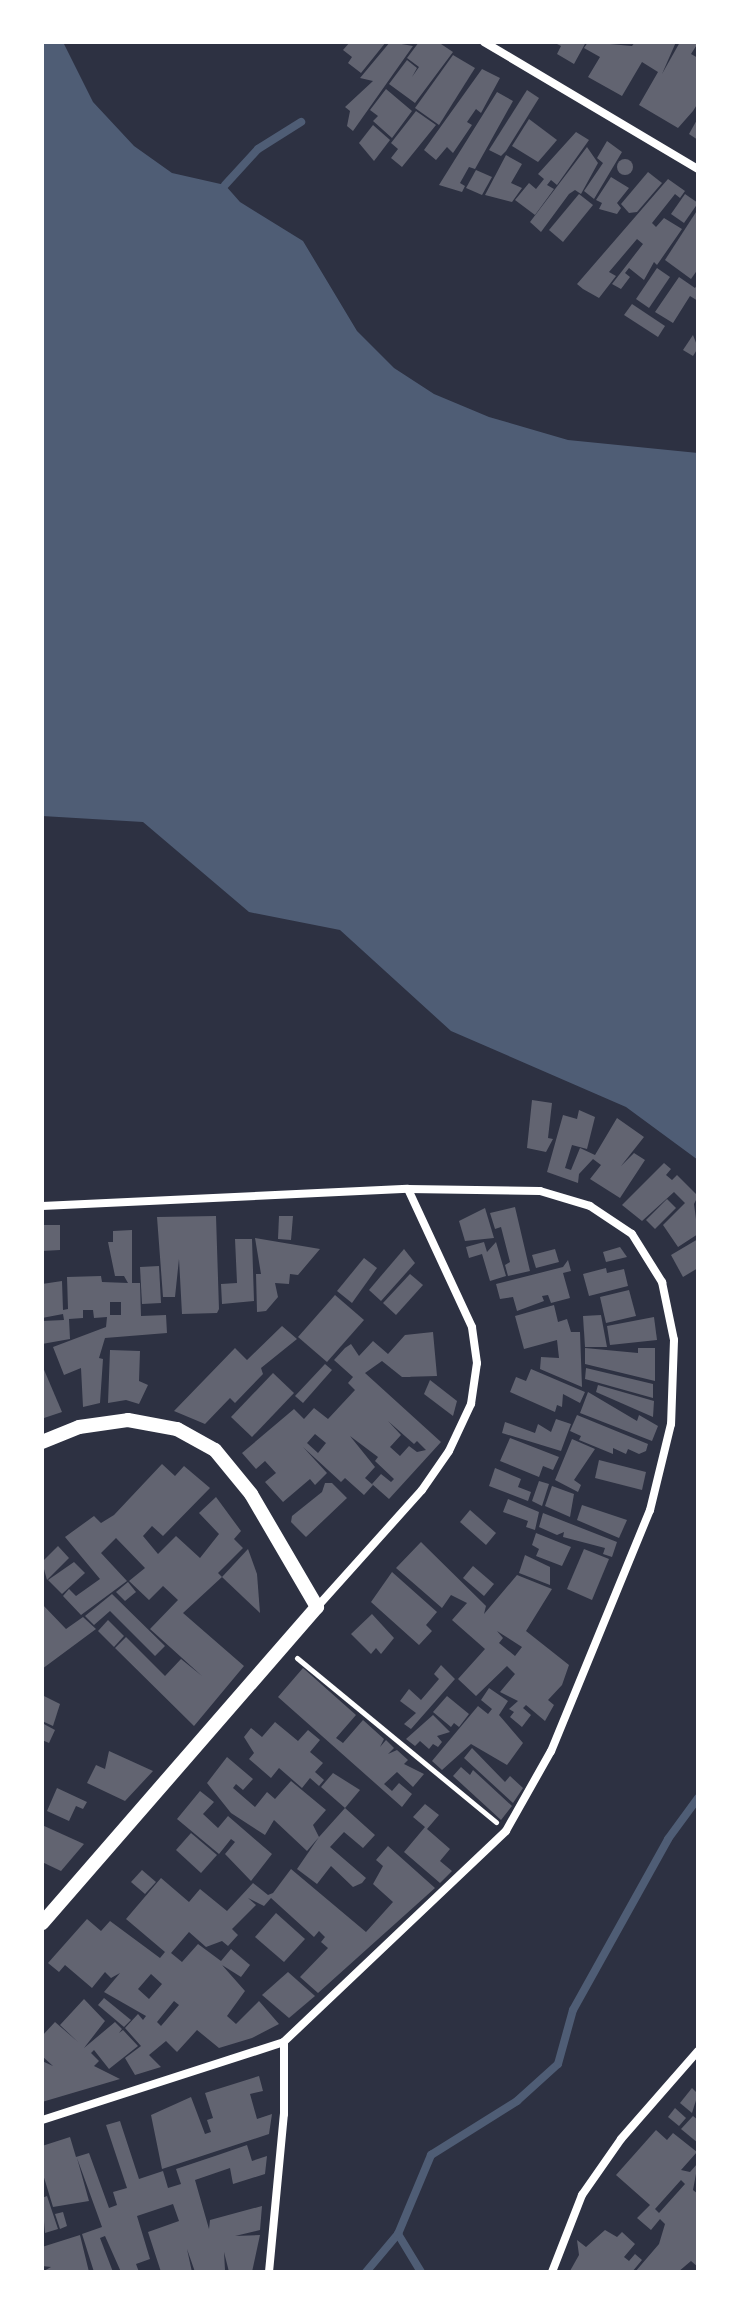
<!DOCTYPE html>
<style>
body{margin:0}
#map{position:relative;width:740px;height:2314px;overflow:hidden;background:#2d3142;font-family:"Sofia Sans Condensed",sans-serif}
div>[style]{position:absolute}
.water>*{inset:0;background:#4f5d75}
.stream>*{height:8px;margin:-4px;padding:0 4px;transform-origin:4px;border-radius:4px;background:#4f5d75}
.building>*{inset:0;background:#626471}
.round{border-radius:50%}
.path>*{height:5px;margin:-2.5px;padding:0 2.5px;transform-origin:2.5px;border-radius:2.5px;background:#fff}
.minor>*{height:8px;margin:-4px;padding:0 4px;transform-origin:4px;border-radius:4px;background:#fff}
.tertiary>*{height:14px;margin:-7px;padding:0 7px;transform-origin:7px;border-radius:7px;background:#fff}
span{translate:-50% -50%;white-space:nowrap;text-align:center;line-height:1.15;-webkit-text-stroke:7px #fff;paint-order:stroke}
.frame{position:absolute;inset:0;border:44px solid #fff;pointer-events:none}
</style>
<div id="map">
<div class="water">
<div style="clip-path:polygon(42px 42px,63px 42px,93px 102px,134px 146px,172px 173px,225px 185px,240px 202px,303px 241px,357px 331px,394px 368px,434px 394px,489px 417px,568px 440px,698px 453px,698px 1160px,626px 1107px,451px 1031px,340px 930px,249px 912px,143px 822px,42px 816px)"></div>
</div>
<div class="stream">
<div style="left:225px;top:185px;width:49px;rotate:-47.5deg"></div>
<div style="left:258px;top:149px;width:51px;rotate:-32.1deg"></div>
<div style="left:398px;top:2234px;width:44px;rotate:58.8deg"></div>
<div style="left:366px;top:2272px;width:50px;rotate:-49.9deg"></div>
<div style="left:398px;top:2234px;width:86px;rotate:-67.3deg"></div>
<div style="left:431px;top:2155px;width:102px;rotate:-32.1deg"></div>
<div style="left:517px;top:2101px;width:55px;rotate:-42.1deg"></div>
<div style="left:558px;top:2064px;width:56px;rotate:-74.5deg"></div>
<div style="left:573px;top:2010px;width:196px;rotate:-60.9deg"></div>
<div style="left:668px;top:1839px;width:51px;rotate:-53.8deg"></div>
</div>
<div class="building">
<div style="clip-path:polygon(350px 42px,386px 42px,361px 73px,348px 63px,352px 57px,343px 50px)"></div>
<div style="clip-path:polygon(390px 42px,413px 46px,353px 131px,347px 126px,350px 111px,345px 107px,373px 81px,360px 78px)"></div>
<div style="clip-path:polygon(419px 42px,438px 42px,453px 52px,415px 103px,389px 84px,407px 60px,417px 68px,412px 77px,419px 67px,407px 58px)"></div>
<div style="clip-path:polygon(553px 42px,586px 42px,574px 64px,557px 54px,561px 46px)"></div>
<div style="clip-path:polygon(588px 42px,632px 46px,635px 42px,676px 42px,662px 74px,680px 42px,698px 43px,691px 54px,698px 58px,698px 103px,693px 111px,678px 128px,639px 105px,658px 72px,642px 62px,622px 96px,588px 77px,600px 57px,584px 48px)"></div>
<div style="clip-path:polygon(453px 55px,475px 68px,439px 125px,415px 108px)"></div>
<div style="clip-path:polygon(482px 69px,500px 78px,481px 113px,476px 109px,467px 122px,472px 125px,453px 153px,447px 147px,436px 160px,424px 150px)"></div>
<div style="clip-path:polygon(386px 89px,412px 111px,392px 138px,373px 121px,378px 116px,370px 110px)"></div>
<div style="clip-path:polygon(527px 90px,539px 98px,506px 151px,501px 156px,489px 150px)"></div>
<div style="clip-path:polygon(497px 92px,513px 101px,475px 169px,469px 167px,460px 183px,465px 186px,462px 192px,439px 185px)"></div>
<div style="clip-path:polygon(416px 111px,436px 125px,402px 167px,391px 158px,398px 149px,391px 143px)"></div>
<div style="clip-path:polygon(698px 118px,698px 140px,689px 134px)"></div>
<div style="clip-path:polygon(529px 119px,557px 140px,538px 162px,512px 146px)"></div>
<div style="clip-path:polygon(373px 125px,390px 140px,374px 161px,359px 143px)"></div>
<div style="clip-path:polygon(576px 132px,589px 140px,557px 185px,551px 180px,547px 185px,554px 189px,535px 215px,515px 200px,529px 183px,536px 189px,544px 179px,538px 174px)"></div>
<div style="clip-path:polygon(607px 141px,622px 152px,594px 199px,584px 191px,603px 163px,597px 158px)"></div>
<div style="clip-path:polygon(587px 147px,598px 163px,581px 194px,575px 190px,569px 194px,541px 232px,530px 222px)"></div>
<div style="clip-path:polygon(506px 155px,522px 164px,511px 183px,522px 188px,512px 202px,485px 195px)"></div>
<div class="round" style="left:617px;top:159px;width:16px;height:16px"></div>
<div style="clip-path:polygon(476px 170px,492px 177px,482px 195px,466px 188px)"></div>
<div style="clip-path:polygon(648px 172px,662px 183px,637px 212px,629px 213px,621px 204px)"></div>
<div style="clip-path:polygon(611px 177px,629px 188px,617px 203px,621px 208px,617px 214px,599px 209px,602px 203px,596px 200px)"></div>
<div style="clip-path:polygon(668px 179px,685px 191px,680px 198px,675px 194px,652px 223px,656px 227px,664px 218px,682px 229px,657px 265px,654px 262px,644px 280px,629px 268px,625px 273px,630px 277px,621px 289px,612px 284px,643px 244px,637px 239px,609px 272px,616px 276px,599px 298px,583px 289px,577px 284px)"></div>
<div style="clip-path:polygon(579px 194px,593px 205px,563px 242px,549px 230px)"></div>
<div style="clip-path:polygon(685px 194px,698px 203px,684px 223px,671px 214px)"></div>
<div style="clip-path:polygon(698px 209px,698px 269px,691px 279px,665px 260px)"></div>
<div style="clip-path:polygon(657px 268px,670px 277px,649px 308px,636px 299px)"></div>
<div style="clip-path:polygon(679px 277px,695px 288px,698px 284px,698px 301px,690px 296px,673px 323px,655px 312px)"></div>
<div style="clip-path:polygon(632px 304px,665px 326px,658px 337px,624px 315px)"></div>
<div style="clip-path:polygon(693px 335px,698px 348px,693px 356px,683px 350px)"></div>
<div style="clip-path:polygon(532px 1100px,552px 1103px,548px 1138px,553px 1139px,546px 1152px,527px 1148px)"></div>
<div style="clip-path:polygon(579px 1110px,595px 1117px,587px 1149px,572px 1145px,565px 1168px,571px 1170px,580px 1148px,595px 1155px,617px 1118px,644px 1137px,621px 1166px,634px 1153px,645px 1160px,620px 1198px,590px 1179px,601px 1165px,593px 1159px,579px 1174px,578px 1183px,547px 1172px,563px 1115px,577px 1119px)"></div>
<div style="clip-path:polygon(664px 1163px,671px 1169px,666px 1175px,672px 1180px,677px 1175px,698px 1196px,694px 1204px,698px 1234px,678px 1247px,663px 1225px,685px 1203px,674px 1192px,642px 1221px,622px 1205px)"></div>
<div style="clip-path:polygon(667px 1199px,676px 1208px,655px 1229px,646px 1220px)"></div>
<div style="clip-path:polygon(515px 1207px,530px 1271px,508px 1276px,505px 1265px,510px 1262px,501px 1227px,495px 1229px,490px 1213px)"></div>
<div style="clip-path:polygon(485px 1208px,494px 1238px,465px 1241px,459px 1221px)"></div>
<div style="clip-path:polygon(216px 1216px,219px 1309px,217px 1313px,182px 1314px,179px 1259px,175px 1297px,163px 1297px,157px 1217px)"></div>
<div style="clip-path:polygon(279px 1216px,293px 1216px,291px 1240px,278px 1239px)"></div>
<div style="clip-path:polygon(42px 1225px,60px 1225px,60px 1250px,42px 1251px)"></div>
<div style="clip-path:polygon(evenodd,132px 1230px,132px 1283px,140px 1283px,141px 1316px,166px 1315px,167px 1333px,105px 1338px,99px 1358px,103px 1359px,100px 1403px,83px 1407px,81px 1368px,64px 1375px,53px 1347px,106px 1327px,107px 1317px,94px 1318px,93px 1310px,83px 1310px,83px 1318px,69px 1319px,70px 1339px,42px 1344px,42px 1321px,64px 1320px,63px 1314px,42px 1318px,42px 1284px,62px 1281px,63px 1310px,68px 1309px,67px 1277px,101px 1276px,102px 1282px,128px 1283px,124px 1276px,115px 1276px,108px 1242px,113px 1242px,113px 1231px,132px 1230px,110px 1302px,121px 1302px,121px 1315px,110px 1315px,110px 1302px)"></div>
<div style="clip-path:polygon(255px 1238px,320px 1249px,298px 1275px,290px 1274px,289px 1284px,275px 1283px,278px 1297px,266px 1311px,257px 1312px,256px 1274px,261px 1274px)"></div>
<div style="clip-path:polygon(235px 1239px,252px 1239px,254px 1301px,222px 1304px,221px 1284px,237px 1283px)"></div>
<div style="clip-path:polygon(698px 1239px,698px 1268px,683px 1277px,671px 1255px)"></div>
<div style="clip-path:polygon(484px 1242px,487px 1252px,496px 1242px,506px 1276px,490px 1281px,482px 1254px,469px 1258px,466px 1247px)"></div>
<div style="clip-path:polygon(620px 1247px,627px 1257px,606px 1262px,603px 1252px)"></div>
<div style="clip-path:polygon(404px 1249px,415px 1263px,381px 1301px,369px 1290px)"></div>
<div style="clip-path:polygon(555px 1249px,559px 1262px,536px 1268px,532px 1255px)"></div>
<div style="clip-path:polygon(364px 1258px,377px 1268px,352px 1303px,337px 1291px)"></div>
<div style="clip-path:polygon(568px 1260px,571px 1271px,563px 1273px,570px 1298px,551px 1303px,548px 1295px,542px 1296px,544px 1301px,517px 1311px,513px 1297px,500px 1299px,496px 1284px,563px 1267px)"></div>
<div style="clip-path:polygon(159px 1266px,161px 1303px,142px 1304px,140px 1267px)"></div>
<div style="clip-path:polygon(606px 1268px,607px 1273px,624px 1269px,628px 1286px,589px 1296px,583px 1274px)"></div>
<div style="clip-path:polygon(410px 1274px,423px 1285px,396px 1315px,383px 1303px)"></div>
<div style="clip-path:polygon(629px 1290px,636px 1316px,606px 1323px,600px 1297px)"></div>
<div style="clip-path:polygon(335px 1295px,364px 1320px,327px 1362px,298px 1337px)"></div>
<div style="clip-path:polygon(554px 1305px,558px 1322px,567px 1319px,571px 1332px,580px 1332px,582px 1387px,540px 1369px,541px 1357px,559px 1358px,557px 1340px,524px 1349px,515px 1316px)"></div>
<div style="clip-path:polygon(601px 1315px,607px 1347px,585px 1347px,583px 1316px)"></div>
<div style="clip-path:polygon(654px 1317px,657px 1340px,610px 1345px,607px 1326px)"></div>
<div style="clip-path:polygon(282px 1326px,297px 1339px,261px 1368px,263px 1374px,235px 1403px,230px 1398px,205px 1424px,174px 1411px,235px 1348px,247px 1360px)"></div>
<div style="clip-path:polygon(evenodd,433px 1332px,437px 1376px,402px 1377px,382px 1361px,365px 1373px,441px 1442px,389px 1499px,372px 1484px,381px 1474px,391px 1482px,394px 1479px,375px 1461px,378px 1457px,350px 1436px,375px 1467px,365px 1478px,373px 1485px,364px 1495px,345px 1478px,341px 1482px,303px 1447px,327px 1473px,315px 1485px,310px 1479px,283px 1502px,265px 1482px,276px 1473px,265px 1461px,256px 1469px,242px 1453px,294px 1409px,304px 1419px,314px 1408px,328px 1419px,355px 1390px,348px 1383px,353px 1377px,334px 1360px,345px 1348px,351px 1344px,359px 1356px,373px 1341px,388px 1354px,405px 1335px,433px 1332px,388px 1421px,414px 1444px,417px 1441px,426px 1450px,417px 1452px,409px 1446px,400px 1456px,390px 1447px,401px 1435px,388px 1421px,433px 1332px,315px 1434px,326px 1443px,318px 1453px,307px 1443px,315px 1434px)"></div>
<div style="clip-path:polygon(585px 1348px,638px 1353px,638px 1348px,655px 1348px,655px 1381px,585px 1364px)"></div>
<div style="clip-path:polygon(110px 1350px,140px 1351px,139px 1381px,148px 1385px,139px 1404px,126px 1400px,108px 1403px)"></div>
<div style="clip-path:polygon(325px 1364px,332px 1370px,303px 1403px,295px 1396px)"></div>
<div style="clip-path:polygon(42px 1365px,62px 1412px,44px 1418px,42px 1415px)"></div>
<div style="clip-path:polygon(586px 1368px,653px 1384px,653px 1398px,585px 1379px)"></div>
<div style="clip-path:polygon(531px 1369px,585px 1392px,580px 1403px,563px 1394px,562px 1407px,557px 1405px,555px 1412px,510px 1392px,516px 1377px,526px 1381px)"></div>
<div style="clip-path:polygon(273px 1373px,294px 1393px,252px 1437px,231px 1417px)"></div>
<div style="clip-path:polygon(430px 1380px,457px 1401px,453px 1416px,424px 1394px)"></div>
<div style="clip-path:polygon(598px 1385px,654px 1401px,653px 1417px,596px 1392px)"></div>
<div style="clip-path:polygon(588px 1392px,637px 1421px,639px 1415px,658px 1426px,652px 1441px,580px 1413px)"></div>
<div style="clip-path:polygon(577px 1415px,648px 1444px,646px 1451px,639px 1454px,628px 1449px,626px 1454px,613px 1448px,613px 1454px,579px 1440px,581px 1436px,570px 1431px)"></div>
<div style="clip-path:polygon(556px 1419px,571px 1424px,561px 1451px,502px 1433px,505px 1422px,535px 1433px,538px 1424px,551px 1432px)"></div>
<div style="clip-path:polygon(510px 1438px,559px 1457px,553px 1470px,543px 1466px,539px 1477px,500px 1461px)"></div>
<div style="clip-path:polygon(572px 1439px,595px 1449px,574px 1480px,581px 1485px,578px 1492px,555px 1480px)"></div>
<div style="clip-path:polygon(599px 1460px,646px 1472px,642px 1490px,595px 1478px)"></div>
<div style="clip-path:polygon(162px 1464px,175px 1476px,184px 1466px,210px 1488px,163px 1536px,152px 1526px,143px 1536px,158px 1554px,176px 1536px,200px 1558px,219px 1534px,199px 1513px,216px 1497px,241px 1531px,234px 1539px,243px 1548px,218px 1573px,222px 1577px,183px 1613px,244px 1666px,194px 1726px,115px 1648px,126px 1637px,165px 1676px,181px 1659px,202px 1676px,150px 1629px,178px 1600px,163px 1586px,149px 1600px,129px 1581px,145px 1568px,116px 1538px,101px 1553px,127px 1581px,81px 1615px,63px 1596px,69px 1589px,76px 1596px,100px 1579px,65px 1537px,94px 1516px,101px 1523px,114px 1515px)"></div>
<div style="clip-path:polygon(495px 1468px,521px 1479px,518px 1487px,531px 1492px,528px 1501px,489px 1486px)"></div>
<div style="clip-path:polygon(539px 1481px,549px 1484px,542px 1506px,532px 1501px)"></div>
<div style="clip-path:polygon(325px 1483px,332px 1483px,347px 1498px,306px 1537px,291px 1522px,292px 1516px,322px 1492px)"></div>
<div style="clip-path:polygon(552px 1486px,574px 1494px,570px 1517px,545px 1506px)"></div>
<div style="clip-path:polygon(508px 1499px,539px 1512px,535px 1530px,526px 1527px,528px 1521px,503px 1512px)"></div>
<div style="clip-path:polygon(582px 1505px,627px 1520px,619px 1538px,577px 1520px)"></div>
<div style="clip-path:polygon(470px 1510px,496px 1533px,486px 1545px,460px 1522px)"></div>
<div style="clip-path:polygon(543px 1513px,617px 1542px,612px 1557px,603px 1554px,605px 1548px,563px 1537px,564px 1532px,557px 1535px,539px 1527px)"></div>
<div style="clip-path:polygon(536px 1533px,571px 1547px,562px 1566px,536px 1556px,539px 1549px,532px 1545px)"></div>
<div style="clip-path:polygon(evenodd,421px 1542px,486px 1606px,484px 1614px,517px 1575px,552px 1589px,526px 1631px,569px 1665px,562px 1685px,548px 1700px,554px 1705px,545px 1721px,526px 1705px,523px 1708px,531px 1715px,522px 1727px,510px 1717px,514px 1712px,509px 1709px,518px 1701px,500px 1692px,515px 1674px,507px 1666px,476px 1696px,458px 1679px,485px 1649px,452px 1620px,467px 1603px,451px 1595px,442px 1608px,396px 1568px,421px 1542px,497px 1631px,522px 1647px,515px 1656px,499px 1643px,503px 1638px,497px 1631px)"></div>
<div style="clip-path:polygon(58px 1546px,69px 1558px,47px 1580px,42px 1562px)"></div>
<div style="clip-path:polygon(248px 1549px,257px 1574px,260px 1613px,222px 1577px)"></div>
<div style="clip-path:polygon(584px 1549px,609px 1559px,592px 1600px,567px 1589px)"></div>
<div style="clip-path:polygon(525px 1555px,550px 1567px,550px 1585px,519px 1573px)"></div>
<div style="clip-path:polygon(74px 1562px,85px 1573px,62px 1594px,48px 1580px)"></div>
<div style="clip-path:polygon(473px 1566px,494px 1584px,484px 1596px,463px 1578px)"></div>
<div style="clip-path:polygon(392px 1572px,437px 1612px,426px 1625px,432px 1631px,419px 1645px,371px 1602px)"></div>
<div style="clip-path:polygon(128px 1582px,136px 1592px,125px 1601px,116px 1592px)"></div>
<div style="clip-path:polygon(112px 1594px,165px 1646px,155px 1656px,110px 1611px,94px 1625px,85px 1616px)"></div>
<div style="clip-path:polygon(42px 1604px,66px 1629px,83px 1617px,96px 1629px,42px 1669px)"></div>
<div style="clip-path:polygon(372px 1614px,394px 1638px,381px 1654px,376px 1648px,371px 1654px,351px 1634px)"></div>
<div style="clip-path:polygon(108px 1620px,124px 1636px,114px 1647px,98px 1631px)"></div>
<div style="clip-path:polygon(441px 1665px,455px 1679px,411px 1729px,404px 1724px,416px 1713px,400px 1701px,409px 1689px,421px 1700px,439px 1679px,434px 1674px)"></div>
<div style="clip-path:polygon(303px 1668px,356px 1715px,336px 1738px,343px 1743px,363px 1720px,384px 1739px,380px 1747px,386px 1740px,394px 1748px,388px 1754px,397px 1750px,408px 1760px,404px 1764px,424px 1774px,413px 1787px,397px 1772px,384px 1784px,392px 1791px,399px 1783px,412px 1794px,402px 1807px,278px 1697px)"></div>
<div style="clip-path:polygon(489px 1688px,508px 1701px,499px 1715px,523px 1743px,507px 1765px,471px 1744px,442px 1770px,432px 1761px,478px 1706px,488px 1714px,492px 1709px,481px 1700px)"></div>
<div style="clip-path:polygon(42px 1695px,60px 1704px,53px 1726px,42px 1721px)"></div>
<div style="clip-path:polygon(447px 1696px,469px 1714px,459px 1727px,454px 1723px,451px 1727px,433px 1712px)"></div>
<div style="clip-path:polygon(433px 1715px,450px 1732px,437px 1736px,442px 1742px,438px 1747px,433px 1744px,429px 1749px,420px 1741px,415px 1746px,406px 1739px)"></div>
<div style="clip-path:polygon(275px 1722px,298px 1741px,308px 1730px,320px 1740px,310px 1752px,323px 1763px,315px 1772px,324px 1780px,319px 1786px,310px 1778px,302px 1788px,279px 1768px,271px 1778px,249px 1759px,254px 1753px,244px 1737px,251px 1728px,262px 1737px)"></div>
<div style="clip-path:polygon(42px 1723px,55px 1730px,49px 1743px,42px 1740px)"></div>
<div style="clip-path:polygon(472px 1748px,505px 1782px,510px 1776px,523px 1788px,513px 1803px,464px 1758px)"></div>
<div style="clip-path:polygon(109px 1751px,153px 1771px,125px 1801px,87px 1783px,96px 1765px,105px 1769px)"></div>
<div style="clip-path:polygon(227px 1757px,253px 1779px,243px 1790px,236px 1784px,233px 1788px,255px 1807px,267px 1792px,275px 1799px,291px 1781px,326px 1810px,313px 1825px,319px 1837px,345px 1808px,375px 1835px,363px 1848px,344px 1832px,330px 1847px,366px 1878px,362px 1883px,353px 1887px,331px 1866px,317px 1884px,297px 1869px,319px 1837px,307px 1851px,274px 1820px,265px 1835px,231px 1813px,207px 1783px)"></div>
<div style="clip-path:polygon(461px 1767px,470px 1775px,473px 1770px,512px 1806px,501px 1820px,453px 1776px)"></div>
<div style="clip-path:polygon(333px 1773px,360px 1790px,345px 1808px,321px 1787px)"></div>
<div style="clip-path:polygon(57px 1788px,87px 1802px,83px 1809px,76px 1806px,69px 1821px,47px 1811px)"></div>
<div style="clip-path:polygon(200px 1791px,214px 1802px,203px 1814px,218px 1828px,228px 1816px,272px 1854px,251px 1881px,225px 1854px,235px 1842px,231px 1839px,219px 1854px,177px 1819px)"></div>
<div style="clip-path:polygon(425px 1804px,439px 1815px,427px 1829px,450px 1849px,440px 1861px,452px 1871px,440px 1883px,404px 1852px,425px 1827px,413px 1817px)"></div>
<div style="clip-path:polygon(42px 1825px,84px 1844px,61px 1871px,42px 1862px)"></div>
<div style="clip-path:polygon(191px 1833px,217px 1855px,201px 1873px,176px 1850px)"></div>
<div style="clip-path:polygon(evenodd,388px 1846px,435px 1888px,318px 1993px,300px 1977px,328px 1948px,321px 1942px,325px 1937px,319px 1931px,314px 1937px,271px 1898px,264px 1906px,248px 1898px,256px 1905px,232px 1929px,238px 1935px,228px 1946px,222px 1941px,206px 1947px,189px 1932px,171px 1953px,182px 1962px,198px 1944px,221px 1961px,231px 1949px,250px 1965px,241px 1977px,222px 1965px,245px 1991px,227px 2016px,236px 2024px,259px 2001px,279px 2024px,252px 2038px,219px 2048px,197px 2030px,177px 2052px,166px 2041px,149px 2055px,161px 2067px,135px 2075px,125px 2058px,141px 2046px,125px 2028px,138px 2014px,143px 2020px,146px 2016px,104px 1992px,120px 1973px,111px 1978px,105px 1972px,92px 1988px,65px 1965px,59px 1972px,48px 1963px,87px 1919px,101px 1931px,110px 1921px,160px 1958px,165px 1952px,126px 1919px,161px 1878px,189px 1902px,200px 1889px,227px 1911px,253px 1883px,268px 1895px,273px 1893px,291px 1869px,366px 1932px,393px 1902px,373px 1884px,383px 1866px,376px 1860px,388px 1846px,151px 1974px,162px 1984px,149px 1999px,138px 1989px,151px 1974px,388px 1846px,174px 2001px,179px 2005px,161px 2026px,157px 2022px,174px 2001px)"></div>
<div style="clip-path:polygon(142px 1870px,156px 1882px,145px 1894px,131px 1882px)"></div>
<div style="clip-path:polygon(276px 1913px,305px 1939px,284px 1962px,255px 1937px)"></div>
<div style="clip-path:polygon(288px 1972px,315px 1996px,289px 2018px,262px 1995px)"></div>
<div style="clip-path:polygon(104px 1998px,131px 2020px,124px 2027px,98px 2005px)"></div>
<div style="clip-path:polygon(84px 1999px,105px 2021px,84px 2048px,115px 2022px,122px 2029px,119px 2033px,123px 2030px,138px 2046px,109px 2069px,94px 2050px,91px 2053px,99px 2061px,94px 2066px,120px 2079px,42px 2102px,42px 2061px,53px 2066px,42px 2056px,42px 2036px,55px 2022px,78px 2042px,60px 2025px)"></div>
<div style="clip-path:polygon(259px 2076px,263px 2091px,250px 2094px,257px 2119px,272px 2114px,269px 2134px,162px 2169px,151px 2115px,191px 2097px,205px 2134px,211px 2132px,207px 2120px,213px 2118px,205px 2093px)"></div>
<div style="clip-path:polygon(692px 2088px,698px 2094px,692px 2113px,680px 2103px)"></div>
<div style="clip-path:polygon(675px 2108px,686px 2118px,679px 2126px,668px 2117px)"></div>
<div style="clip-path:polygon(693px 2116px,698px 2120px,698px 2143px,681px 2129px)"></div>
<div style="clip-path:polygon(120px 2121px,139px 2179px,163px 2171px,168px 2188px,181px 2184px,176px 2169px,218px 2155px,247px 2145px,252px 2161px,267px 2156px,265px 2174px,233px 2184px,230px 2168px,195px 2180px,209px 2229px,210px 2220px,262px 2206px,260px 2230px,235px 2236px,260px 2235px,252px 2272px,229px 2272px,224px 2252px,225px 2270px,195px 2272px,187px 2249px,192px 2272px,161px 2272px,148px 2232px,179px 2221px,173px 2204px,137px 2216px,150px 2259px,136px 2264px,139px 2272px,121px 2272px,105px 2236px,100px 2238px,113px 2272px,94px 2272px,82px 2234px,102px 2227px,77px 2158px,89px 2201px,53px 2207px,42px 2171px,42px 2146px,70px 2137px,76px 2157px,89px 2153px,109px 2208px,117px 2205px,113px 2192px,127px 2188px,106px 2125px)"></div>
<div style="clip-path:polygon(evenodd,656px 2130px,667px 2140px,673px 2133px,697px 2152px,681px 2170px,690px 2172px,698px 2163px,693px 2190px,698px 2194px,698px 2267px,691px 2261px,678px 2272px,635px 2272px,659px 2244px,665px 2224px,660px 2219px,651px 2230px,637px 2218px,650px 2205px,616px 2175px,656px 2130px,681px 2180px,685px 2184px,659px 2213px,655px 2209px,681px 2180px)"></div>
<div style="clip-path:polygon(47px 2196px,58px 2229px,45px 2233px,42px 2198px)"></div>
<div style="clip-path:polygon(63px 2212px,67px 2226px,60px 2229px,55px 2214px)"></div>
<div style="clip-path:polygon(605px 2230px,617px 2237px,622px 2232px,635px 2244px,624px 2257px,629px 2261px,635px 2254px,642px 2260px,632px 2272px,570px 2271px,579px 2255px,577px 2240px,586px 2247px)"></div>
<div style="clip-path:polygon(80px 2235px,89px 2272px,42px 2272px,51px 2267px,42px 2266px,42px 2247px)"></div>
</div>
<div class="path">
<div style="left:297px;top:1658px;width:258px;rotate:39.5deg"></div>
</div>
<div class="minor">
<div style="left:484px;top:42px;width:249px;rotate:30.7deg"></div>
<div style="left:42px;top:1206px;width:366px;rotate:-2.7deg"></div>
<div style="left:408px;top:1189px;width:132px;rotate:0.9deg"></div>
<div style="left:540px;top:1191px;width:52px;rotate:16.7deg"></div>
<div style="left:590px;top:1206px;width:50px;rotate:33.7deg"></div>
<div style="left:632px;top:1234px;width:57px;rotate:58deg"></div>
<div style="left:662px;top:1282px;width:59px;rotate:78.3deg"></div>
<div style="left:674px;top:1340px;width:84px;rotate:92deg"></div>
<div style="left:671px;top:1424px;width:89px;rotate:103.7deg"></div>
<div style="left:650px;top:1510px;width:261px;rotate:112.3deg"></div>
<div style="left:551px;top:1751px;width:92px;rotate:119.4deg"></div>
<div style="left:506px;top:1831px;width:306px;rotate:136.5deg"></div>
<div style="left:284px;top:2042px;width:254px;rotate:162.1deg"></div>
<div style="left:317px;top:1607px;width:157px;rotate:-48.1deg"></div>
<div style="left:422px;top:1490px;width:47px;rotate:-55.3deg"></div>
<div style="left:449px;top:1451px;width:52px;rotate:-64.9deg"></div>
<div style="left:471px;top:1404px;width:41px;rotate:-81.7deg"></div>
<div style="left:477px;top:1363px;width:36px;rotate:-98deg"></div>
<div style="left:472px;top:1327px;width:152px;rotate:-114.9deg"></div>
<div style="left:269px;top:2272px;width:159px;rotate:-84.6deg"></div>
<div style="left:284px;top:2114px;width:72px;rotate:-90deg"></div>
<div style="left:552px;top:2272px;width:83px;rotate:-68.7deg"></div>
<div style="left:582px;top:2195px;width:68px;rotate:-55.1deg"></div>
<div style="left:621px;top:2139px;width:117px;rotate:-48.8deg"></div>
</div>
<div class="tertiary">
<div style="left:42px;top:1442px;width:40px;rotate:-22deg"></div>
<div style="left:79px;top:1427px;width:49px;rotate:-8.1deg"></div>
<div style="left:128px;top:1420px;width:50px;rotate:10.4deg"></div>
<div style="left:177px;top:1429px;width:43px;rotate:28.9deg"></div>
<div style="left:215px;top:1450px;width:57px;rotate:50.7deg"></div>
<div style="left:251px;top:1494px;width:131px;rotate:59.7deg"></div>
<div style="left:317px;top:1607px;width:419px;rotate:131deg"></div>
</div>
<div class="frame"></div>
</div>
